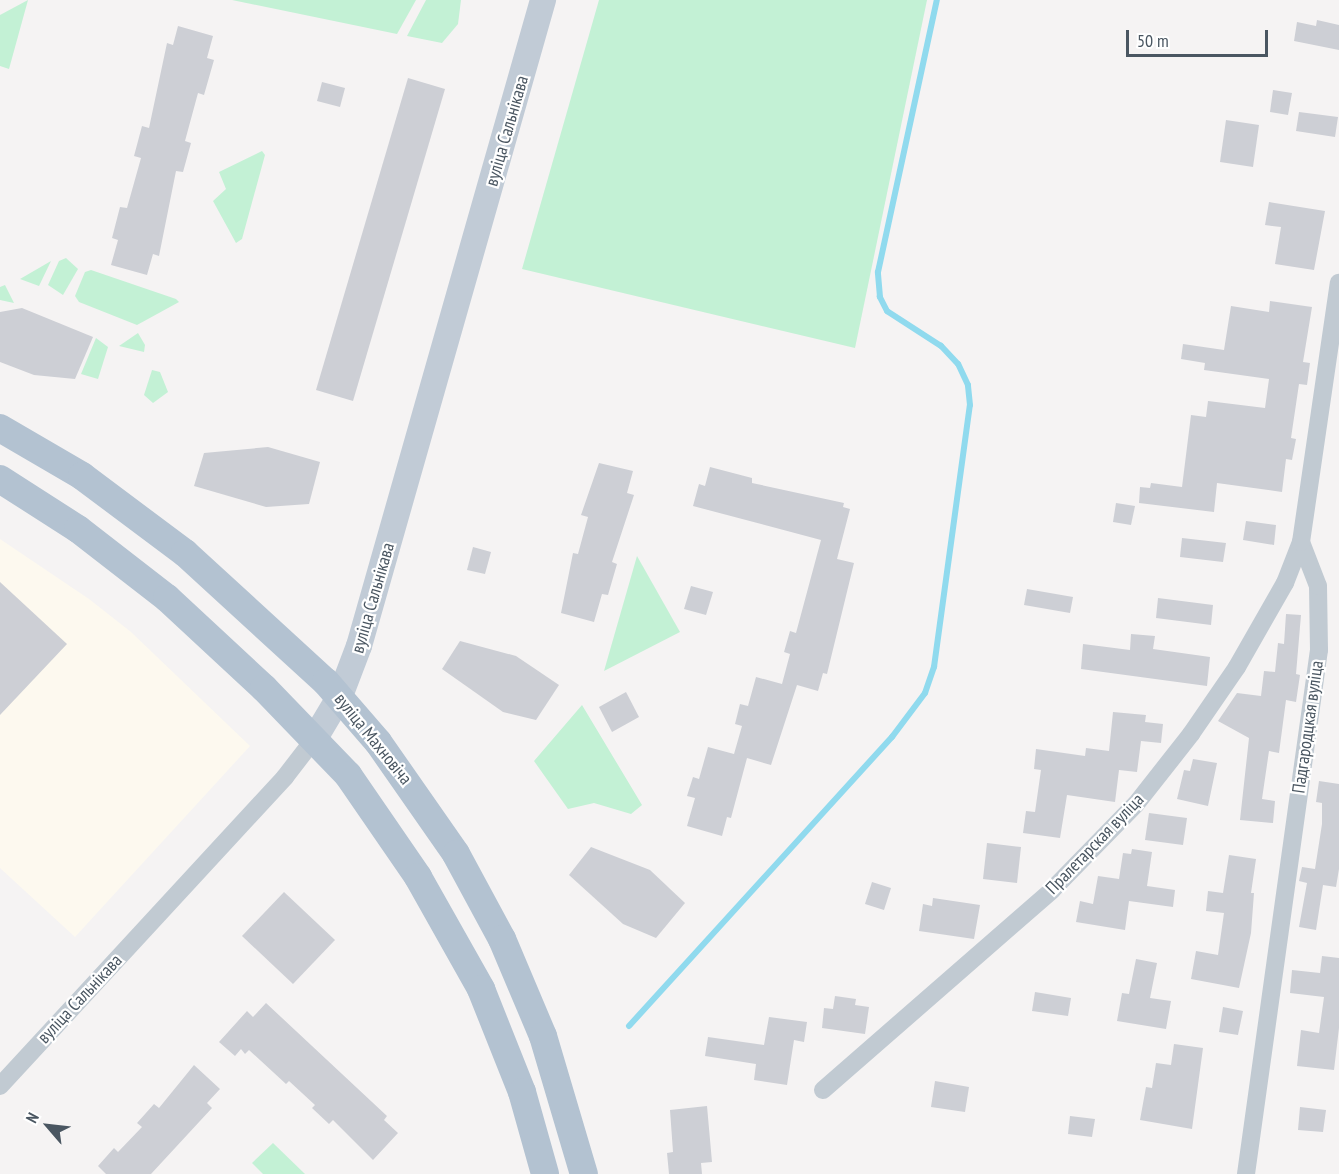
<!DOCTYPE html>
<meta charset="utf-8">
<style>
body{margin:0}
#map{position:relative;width:1339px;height:1174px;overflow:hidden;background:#f5f3f3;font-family:"PT Sans Narrow",sans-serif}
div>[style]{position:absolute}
.commercial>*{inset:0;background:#fdf9ef}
.green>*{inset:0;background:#c3f1d5}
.stream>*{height:6px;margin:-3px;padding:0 3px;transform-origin:3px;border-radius:3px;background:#90daee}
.building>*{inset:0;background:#cdcfd5}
.street>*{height:18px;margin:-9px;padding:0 9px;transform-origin:9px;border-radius:9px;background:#c1cad2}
.secondary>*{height:26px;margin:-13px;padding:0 13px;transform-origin:13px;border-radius:13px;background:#c1cbd6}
.primary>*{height:28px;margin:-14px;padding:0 14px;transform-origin:14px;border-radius:14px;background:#b3c2d1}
span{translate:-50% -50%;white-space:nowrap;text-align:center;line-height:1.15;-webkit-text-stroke:4.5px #fff;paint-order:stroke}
.street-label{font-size:18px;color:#4a5661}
.north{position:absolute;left:18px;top:1096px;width:60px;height:60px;-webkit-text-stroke:4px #fff;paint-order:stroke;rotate:298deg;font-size:16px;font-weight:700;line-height:24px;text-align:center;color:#4a5661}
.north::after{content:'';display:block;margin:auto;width:21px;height:27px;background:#4a5661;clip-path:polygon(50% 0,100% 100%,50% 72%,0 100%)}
.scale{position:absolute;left:1126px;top:30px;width:142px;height:27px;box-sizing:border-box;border:3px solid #4a5661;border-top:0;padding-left:8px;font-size:18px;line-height:21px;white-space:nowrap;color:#4a5661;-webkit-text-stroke:4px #fff;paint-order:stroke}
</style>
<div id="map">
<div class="commercial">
<div style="clip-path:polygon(0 539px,89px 599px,131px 632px,250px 746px,75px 937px,0 868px)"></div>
</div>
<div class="green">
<div style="clip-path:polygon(28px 0,9px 69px,0 66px,0 15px)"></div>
<div style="clip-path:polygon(232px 0,416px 0,397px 34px)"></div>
<div style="clip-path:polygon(426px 0,461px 0,458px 24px,442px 43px,407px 36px)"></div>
<div style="clip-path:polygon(599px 0,927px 0,855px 348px,522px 269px)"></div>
<div style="clip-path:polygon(262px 151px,265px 155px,242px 239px,236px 243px,213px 201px,226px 189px,219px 172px)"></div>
<div style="clip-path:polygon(66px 258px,78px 269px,63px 295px,48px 285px,59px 261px)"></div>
<div style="clip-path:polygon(51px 261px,39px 286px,20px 279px)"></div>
<div style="clip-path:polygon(91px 270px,176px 299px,179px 302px,137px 325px,79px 302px,75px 296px,85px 272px)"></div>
<div style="clip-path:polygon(5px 285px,14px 303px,0 300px,0 287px)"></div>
<div style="clip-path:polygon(138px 333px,145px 345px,144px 352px,119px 346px)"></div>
<div style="clip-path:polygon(96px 338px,108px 347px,98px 379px,81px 374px)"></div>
<div style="clip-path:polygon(152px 370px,160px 372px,168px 392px,153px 403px,144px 395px)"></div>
<div style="clip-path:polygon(637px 556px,680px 632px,604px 671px)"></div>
<div style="clip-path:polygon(582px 705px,642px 805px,631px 814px,594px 803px,568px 809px,534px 761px)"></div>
<div style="clip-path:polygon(273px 1143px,305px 1174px,263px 1174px,252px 1163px)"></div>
</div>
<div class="stream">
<div style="left:629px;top:1026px;width:391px;rotate:-47.7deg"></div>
<div style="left:892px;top:737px;width:55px;rotate:-53.1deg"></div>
<div style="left:925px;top:693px;width:28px;rotate:-71deg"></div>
<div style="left:934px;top:667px;width:264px;rotate:-82.2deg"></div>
<div style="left:970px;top:405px;width:20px;rotate:-96deg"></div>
<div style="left:968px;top:385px;width:23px;rotate:-115deg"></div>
<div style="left:958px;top:364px;width:25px;rotate:-133deg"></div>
<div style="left:941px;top:346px;width:64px;rotate:-147.1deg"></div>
<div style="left:887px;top:311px;width:16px;rotate:-117deg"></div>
<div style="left:880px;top:297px;width:25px;rotate:-95deg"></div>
<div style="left:878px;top:272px;width:278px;rotate:-77.8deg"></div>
</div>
<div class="building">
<div style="clip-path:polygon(1317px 20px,1339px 25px,1339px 50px,1294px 41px,1297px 22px,1316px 26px)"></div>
<div style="clip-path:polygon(178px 26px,213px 36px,207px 58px,214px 60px,204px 95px,198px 93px,185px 141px,191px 143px,183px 172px,176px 171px,159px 256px,153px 254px,147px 275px,111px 265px,118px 240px,112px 238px,120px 207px,127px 208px,141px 158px,134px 156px,142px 126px,149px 128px,167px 43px,173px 45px)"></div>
<div style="clip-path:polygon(408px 78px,445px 89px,353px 401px,316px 390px)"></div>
<div style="clip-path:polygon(322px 82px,345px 88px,340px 107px,317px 101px)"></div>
<div style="clip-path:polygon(1273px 90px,1292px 93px,1288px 115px,1270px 112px)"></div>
<div style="clip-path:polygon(1299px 112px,1338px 117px,1335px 137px,1296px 131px)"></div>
<div style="clip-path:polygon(1226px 120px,1259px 125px,1253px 167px,1220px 162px)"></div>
<div style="clip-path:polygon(1269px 202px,1325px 211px,1314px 270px,1275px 264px,1281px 227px,1265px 225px)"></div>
<div style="clip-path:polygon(1270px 301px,1312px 307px,1303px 362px,1310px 363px,1307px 385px,1299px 384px,1291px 438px,1296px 439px,1292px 460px,1286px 459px,1282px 492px,1217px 483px,1214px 512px,1139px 503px,1140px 487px,1150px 488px,1151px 483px,1182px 487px,1191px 415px,1206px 417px,1208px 401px,1265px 408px,1269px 379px,1204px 370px,1205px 363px,1181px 359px,1183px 344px,1224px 350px,1231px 306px,1269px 312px)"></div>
<div style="clip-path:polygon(22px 308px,93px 337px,75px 379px,34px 375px,0 362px,0 312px)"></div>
<div style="clip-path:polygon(268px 447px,320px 462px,309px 504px,266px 507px,194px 486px,204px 453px)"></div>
<div style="clip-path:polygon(599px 463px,633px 471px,627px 493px,634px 495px,612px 562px,617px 564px,608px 595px,602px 594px,594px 622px,561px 613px,573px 553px,578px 554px,588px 517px,581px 515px)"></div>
<div style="clip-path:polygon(710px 467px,752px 478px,752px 483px,844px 503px,843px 507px,850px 509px,837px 559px,854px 563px,827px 674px,823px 673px,818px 691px,797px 685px,771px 765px,747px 758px,731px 818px,727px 817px,722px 836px,687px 826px,695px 798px,687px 796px,693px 777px,699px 779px,708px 747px,734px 754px,742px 726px,735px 724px,740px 704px,748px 706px,756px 677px,782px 684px,790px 654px,784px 652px,790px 631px,796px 633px,821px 540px,693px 506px,699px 484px,705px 486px)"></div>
<div style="clip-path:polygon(1116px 503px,1135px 506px,1131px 525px,1113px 522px)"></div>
<div style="clip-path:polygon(1246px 521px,1276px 525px,1274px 545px,1243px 540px)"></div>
<div style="clip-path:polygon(1182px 538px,1226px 543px,1223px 562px,1180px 557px)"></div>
<div style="clip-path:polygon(473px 547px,491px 552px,485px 574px,467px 570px)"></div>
<div style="clip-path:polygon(0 582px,67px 644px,0 715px)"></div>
<div style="clip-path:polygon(691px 586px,713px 592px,706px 615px,684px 609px)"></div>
<div style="clip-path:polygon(1027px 589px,1073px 597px,1070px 613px,1024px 605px)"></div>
<div style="clip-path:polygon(1158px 598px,1213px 605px,1211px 625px,1156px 618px)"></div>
<div style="clip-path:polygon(1286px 614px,1301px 615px,1296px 674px,1300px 675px,1296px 702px,1286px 700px,1279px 753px,1269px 751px,1262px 799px,1275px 801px,1273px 823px,1240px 820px,1249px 738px,1218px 721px,1237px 693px,1261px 696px,1264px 671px,1275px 672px,1278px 643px,1284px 644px)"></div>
<div style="clip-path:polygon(1131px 634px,1155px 636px,1153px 649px,1210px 657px,1207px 686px,1081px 669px,1083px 644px,1130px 650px)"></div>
<div style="clip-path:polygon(460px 641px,516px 656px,559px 685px,536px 720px,503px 712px,442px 669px)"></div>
<div style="clip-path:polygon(626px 692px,639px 717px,612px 732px,599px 707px)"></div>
<div style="clip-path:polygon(1113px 712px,1146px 715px,1145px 722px,1163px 724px,1161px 743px,1141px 741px,1137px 772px,1119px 770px,1115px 802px,1067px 795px,1060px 838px,1023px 833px,1026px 811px,1035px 812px,1041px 770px,1034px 769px,1036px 749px,1085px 756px,1086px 748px,1109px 751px)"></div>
<div style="clip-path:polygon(1193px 759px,1217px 763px,1208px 806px,1177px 799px,1184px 770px,1190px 771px)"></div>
<div style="clip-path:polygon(1319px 781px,1339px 784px,1339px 869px,1336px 887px,1323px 885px,1316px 930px,1299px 927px,1307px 883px,1299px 881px,1302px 867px,1315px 869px,1322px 824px,1322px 803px,1316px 802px)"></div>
<div style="clip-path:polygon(1149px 813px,1187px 818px,1183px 845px,1145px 840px)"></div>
<div style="clip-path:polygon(987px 843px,1021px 847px,1017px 883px,983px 879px)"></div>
<div style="clip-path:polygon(591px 847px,650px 870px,685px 903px,656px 938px,623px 924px,569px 875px)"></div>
<div style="clip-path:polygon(1132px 849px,1152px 852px,1147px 886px,1175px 890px,1173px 907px,1129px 901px,1125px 930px,1076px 922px,1080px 901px,1093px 904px,1098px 876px,1119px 879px,1123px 853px,1131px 854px)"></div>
<div style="clip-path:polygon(1229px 855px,1256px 859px,1251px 893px,1254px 893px,1251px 933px,1239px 988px,1191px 979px,1196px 951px,1218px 955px,1224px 913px,1206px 911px,1208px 891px,1223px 893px)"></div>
<div style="clip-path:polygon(872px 882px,891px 888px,884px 910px,865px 904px)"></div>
<div style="clip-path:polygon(284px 892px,335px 940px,293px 984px,242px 936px)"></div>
<div style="clip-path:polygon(933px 898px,980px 905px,974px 939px,919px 931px,923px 904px,932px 906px)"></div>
<div style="clip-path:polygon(1322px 956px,1339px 958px,1339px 1028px,1334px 1070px,1297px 1066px,1301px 1030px,1319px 1033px,1324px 997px,1290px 993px,1292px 970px,1320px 973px)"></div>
<div style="clip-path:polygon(1136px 959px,1157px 963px,1150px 998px,1171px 1001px,1166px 1029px,1117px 1021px,1122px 993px,1129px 994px)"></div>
<div style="clip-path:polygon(1035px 992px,1071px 998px,1068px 1016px,1032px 1011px)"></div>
<div style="clip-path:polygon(835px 996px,856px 999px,855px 1005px,869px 1007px,865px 1034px,822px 1028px,824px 1008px,833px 1009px)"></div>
<div style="clip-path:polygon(266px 1003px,387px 1116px,384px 1120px,398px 1133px,373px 1160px,333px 1120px,329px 1124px,312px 1108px,315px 1105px,289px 1081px,286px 1084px,249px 1050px,245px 1054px,241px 1049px,235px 1056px,219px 1042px,247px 1011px,253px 1017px)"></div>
<div style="clip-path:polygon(1223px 1007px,1243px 1011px,1238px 1035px,1219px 1032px)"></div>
<div style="clip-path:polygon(769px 1017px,807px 1022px,804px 1042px,794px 1040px,787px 1085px,754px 1080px,756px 1064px,705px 1056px,708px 1037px,764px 1045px)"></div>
<div style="clip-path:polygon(1174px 1044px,1203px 1048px,1192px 1129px,1140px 1120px,1146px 1087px,1152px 1088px,1156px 1063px,1171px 1065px)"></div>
<div style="clip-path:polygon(194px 1065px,220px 1089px,207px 1103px,212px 1108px,151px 1174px,106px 1174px,98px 1166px,114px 1148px,118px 1152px,142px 1127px,137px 1123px,154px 1104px,159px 1108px)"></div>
<div style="clip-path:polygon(935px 1081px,969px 1087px,965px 1112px,931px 1107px)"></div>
<div style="clip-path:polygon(707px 1106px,712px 1162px,701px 1163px,702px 1174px,669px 1174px,667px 1153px,673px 1152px,670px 1110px)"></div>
<div style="clip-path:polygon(1300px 1107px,1326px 1110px,1323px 1132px,1298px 1130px)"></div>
<div style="clip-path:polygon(1070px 1116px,1095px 1119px,1092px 1137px,1068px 1134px)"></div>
</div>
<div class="street">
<div style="left:0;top:1086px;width:420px;rotate:-47.3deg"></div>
<div style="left:285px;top:777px;width:49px;rotate:-52.4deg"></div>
<div style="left:823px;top:1090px;width:304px;rotate:-41.1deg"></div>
<div style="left:1052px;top:890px;width:120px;rotate:-45.7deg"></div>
<div style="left:1136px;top:804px;width:89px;rotate:-51.8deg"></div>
<div style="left:1191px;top:734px;width:81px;rotate:-55.5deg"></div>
<div style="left:1237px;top:667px;width:97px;rotate:-60.3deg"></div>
<div style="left:1285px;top:583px;width:44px;rotate:-68.7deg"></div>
<div style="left:1246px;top:1174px;width:529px;rotate:-82.07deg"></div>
<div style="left:1319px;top:650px;width:64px;rotate:-90.9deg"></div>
<div style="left:1318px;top:586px;width:47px;rotate:-111.1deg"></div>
<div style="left:1301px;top:542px;width:262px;rotate:-81.7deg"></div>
</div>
<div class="secondary">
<div style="left:315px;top:738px;width:49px;rotate:-59.2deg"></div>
<div style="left:340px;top:696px;width:53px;rotate:-69.2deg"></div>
<div style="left:359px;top:646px;width:672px;rotate:-74.1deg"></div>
</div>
<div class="primary">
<div style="left:0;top:428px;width:95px;rotate:30.3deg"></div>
<div style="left:82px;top:476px;width:129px;rotate:36.8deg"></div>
<div style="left:185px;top:553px;width:191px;rotate:42.5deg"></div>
<div style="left:326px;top:682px;width:79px;rotate:49.1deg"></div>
<div style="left:378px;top:742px;width:136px;rotate:55.1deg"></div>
<div style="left:456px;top:854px;width:97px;rotate:61.6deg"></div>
<div style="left:502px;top:939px;width:105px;rotate:67.1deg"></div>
<div style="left:543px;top:1036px;width:144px;rotate:73.5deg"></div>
<div style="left:0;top:479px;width:93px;rotate:32.7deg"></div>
<div style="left:78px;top:529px;width:113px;rotate:37.8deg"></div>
<div style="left:167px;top:598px;width:132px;rotate:42.9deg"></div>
<div style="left:264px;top:688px;width:121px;rotate:46deg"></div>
<div style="left:348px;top:775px;width:124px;rotate:55.5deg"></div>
<div style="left:418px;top:877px;width:129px;rotate:60.6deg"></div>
<div style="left:481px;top:989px;width:111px;rotate:68.3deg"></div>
<div style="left:522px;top:1092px;width:85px;rotate:74.3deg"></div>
</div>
<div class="street-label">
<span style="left:507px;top:131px;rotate:-74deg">вуліца Сальнікава</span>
<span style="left:373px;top:598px;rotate:-74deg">вуліца Сальнікава</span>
<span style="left:1308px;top:727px;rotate:-82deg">Падгародцкая вуліца</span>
<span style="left:373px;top:739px;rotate:51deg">вуліца Махновіча</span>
<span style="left:1095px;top:844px;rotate:-46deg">Пралетарская вуліца</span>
<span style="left:80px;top:999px;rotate:-47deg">вуліца Сальнікава</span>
</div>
<div class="north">N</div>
<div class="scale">50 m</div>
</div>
